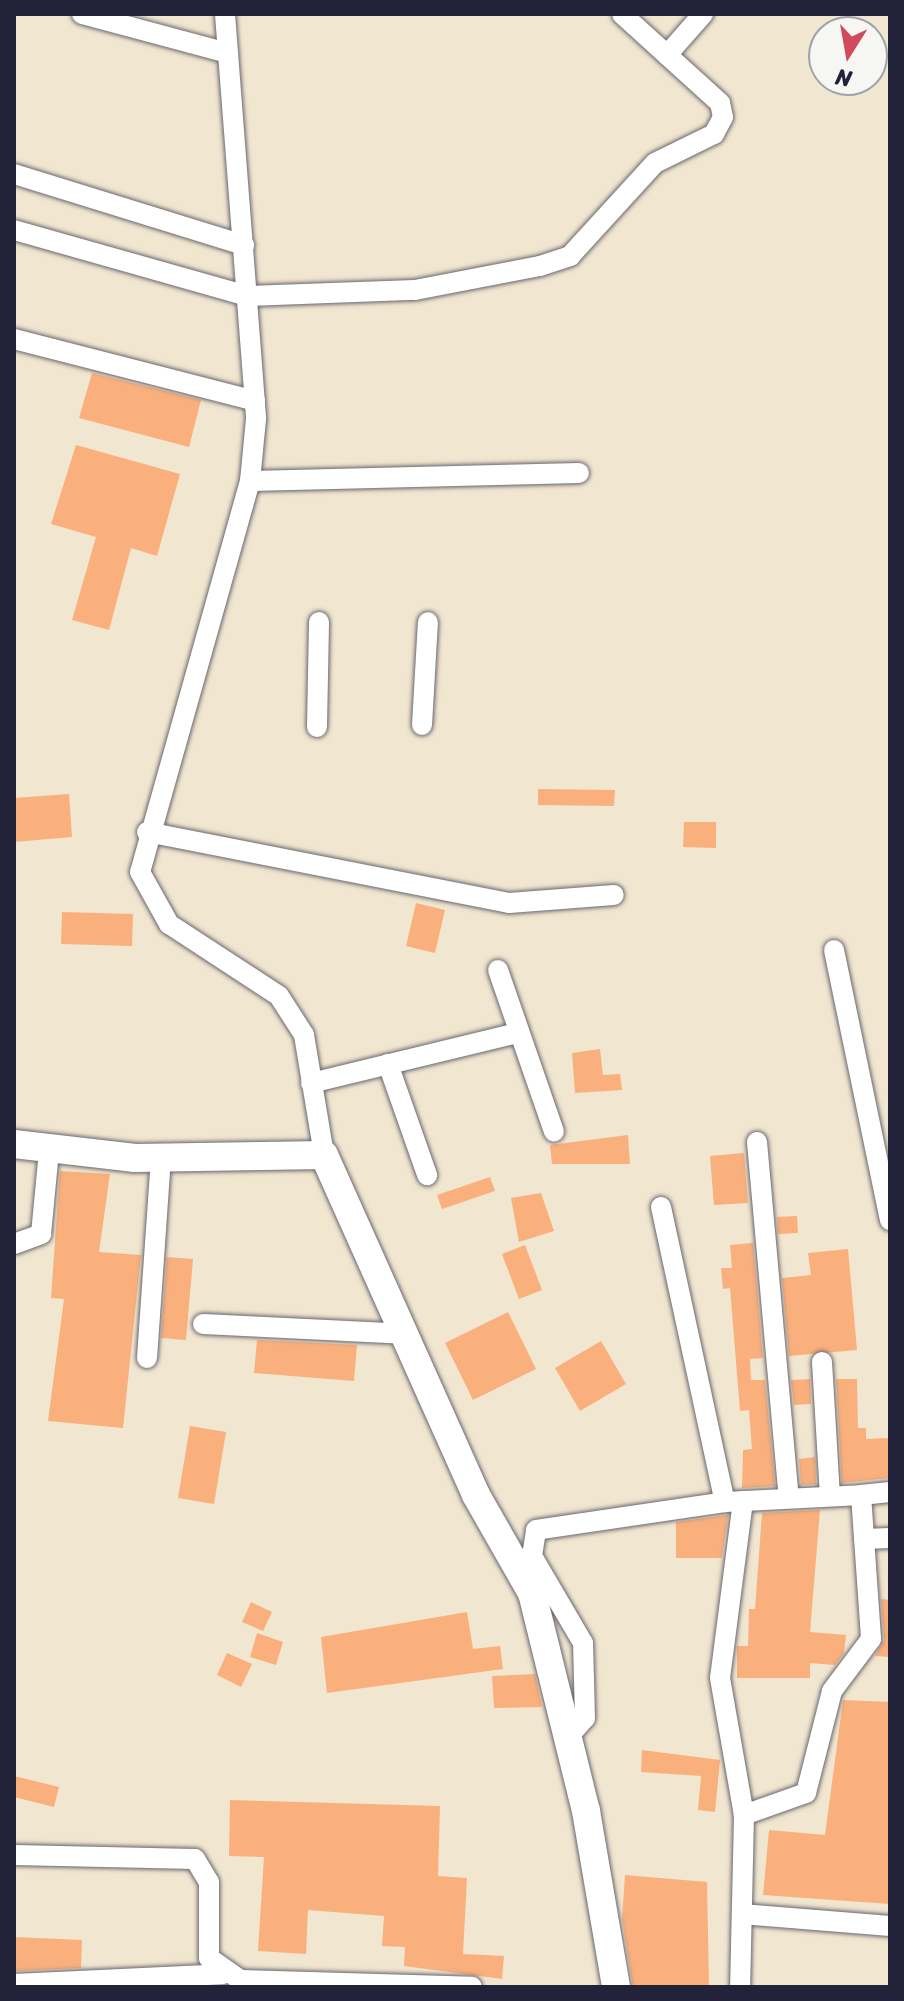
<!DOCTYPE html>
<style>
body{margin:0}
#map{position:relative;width:904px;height:2001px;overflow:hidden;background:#f1e6d0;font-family:Sriracha,sans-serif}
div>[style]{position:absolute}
.building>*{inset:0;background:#fab07d}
.roads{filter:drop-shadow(0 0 2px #6a676f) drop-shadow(0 0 2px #6a676f)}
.street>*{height:20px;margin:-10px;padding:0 10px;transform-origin:10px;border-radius:10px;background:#fff}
.secondary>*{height:28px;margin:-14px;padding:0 14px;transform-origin:14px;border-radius:14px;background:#fff}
span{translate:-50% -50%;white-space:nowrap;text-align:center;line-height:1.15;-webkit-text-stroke:7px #f6f6f2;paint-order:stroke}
.frame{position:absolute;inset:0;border:16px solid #22223b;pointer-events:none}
.north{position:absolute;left:808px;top:16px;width:80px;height:80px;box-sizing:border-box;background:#f6f6f2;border:2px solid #a1a1a9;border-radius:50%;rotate:191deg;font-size:22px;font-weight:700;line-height:32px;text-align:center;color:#22223b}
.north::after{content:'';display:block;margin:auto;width:28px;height:36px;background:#d1495b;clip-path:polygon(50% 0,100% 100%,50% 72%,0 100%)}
</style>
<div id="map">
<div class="building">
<div style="clip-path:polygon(92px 373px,201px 400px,189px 447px,79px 418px)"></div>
<div style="clip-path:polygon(76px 445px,180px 474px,157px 556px,131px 548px,109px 630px,72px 620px,96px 537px,51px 524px)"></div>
<div style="clip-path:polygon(538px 789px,615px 790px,614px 806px,538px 805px)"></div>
<div style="clip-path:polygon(69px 794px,72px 837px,14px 842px,14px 798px)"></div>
<div style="clip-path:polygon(684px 822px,716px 822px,716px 848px,683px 847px)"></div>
<div style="clip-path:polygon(416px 903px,445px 910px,435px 953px,406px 946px)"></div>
<div style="clip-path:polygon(62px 912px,133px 914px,132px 946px,61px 944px)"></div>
<div style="clip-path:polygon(600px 1049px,603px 1075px,620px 1074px,622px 1090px,575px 1093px,572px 1053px)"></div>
<div style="clip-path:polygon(628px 1135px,630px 1164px,552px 1164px,550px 1145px)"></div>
<div style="clip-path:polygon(744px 1153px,748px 1203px,714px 1205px,710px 1156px)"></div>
<div style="clip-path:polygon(60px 1171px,110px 1174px,99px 1252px,141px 1255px,123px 1428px,48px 1421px,64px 1299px,51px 1298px)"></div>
<div style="clip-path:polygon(490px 1177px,495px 1191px,442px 1209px,437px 1195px)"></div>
<div style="clip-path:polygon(541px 1193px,554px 1231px,519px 1242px,511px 1198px)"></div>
<div style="clip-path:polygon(797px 1216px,798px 1233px,778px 1234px,777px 1217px)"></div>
<div style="clip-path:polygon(753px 1243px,763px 1358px,750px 1359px,751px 1380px,765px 1380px,775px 1486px,742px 1488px,743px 1450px,752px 1449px,749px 1410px,740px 1411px,730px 1288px,723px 1289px,721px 1268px,732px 1268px,730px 1245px)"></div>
<div style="clip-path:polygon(525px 1245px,542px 1290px,519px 1299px,502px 1254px)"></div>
<div style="clip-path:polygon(848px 1249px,857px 1350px,789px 1356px,782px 1278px,811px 1275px,808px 1253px)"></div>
<div style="clip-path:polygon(167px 1257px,193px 1259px,186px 1340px,161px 1338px)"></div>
<div style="clip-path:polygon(508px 1312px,536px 1369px,473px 1400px,445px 1343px)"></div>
<div style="clip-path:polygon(257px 1340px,357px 1345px,354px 1381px,254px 1373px)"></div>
<div style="clip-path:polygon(601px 1341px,626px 1384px,580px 1411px,555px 1368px)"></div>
<div style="clip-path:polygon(810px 1379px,811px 1404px,794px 1405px,791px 1380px)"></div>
<div style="clip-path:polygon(836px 1379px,857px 1379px,858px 1428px,866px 1428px,866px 1439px,890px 1438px,890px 1478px,842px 1483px)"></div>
<div style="clip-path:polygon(190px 1426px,226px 1432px,214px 1504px,178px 1498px)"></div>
<div style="clip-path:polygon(815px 1457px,816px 1484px,801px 1485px,799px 1459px)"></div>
<div style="clip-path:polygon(820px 1510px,810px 1632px,846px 1635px,844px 1653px,835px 1665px,810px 1663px,810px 1678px,737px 1678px,737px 1646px,748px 1646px,749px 1609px,755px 1609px,762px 1513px)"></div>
<div style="clip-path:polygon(728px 1515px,722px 1558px,676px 1558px,676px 1522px)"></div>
<div style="clip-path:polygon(881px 1599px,890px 1600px,890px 1657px,875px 1656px,884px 1639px)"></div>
<div style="clip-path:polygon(251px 1602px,272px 1612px,263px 1631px,242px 1622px)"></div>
<div style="clip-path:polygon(467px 1612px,473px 1649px,500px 1646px,503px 1669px,327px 1693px,321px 1637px)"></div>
<div style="clip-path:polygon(257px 1633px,283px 1642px,276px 1665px,250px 1657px)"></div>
<div style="clip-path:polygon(227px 1653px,252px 1664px,241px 1687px,217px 1675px)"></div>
<div style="clip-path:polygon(535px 1674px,542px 1707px,494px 1708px,492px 1676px)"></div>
<div style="clip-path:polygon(843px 1700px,890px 1702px,890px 1904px,763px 1895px,769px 1830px,825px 1835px)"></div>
<div style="clip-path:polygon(642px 1750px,720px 1760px,715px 1812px,698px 1810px,701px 1776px,641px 1772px)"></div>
<div style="clip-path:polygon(14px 1776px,59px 1787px,54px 1807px,14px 1797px)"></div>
<div style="clip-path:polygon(230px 1800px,440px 1806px,438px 1876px,467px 1878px,463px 1954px,504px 1956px,502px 1979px,404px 1966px,405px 1947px,382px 1946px,384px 1916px,308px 1910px,306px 1954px,258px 1951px,264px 1857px,229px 1856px)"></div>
<div style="clip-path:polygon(625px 1875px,707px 1882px,709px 1987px,633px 1987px,622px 1919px)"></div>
<div style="clip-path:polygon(14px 1937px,82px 1940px,81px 1968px,14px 1971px)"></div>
</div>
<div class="roads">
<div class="street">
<div style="left:82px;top:14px;width:151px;rotate:15deg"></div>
<div style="left:225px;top:14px;width:406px;rotate:85.6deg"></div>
<div style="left:256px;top:419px;width:62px;rotate:95.5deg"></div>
<div style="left:250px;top:481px;width:406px;rotate:105.7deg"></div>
<div style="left:140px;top:872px;width:60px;rotate:60.9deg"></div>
<div style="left:169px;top:924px;width:131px;rotate:33.2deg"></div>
<div style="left:279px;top:996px;width:46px;rotate:57.3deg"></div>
<div style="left:304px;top:1035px;width:122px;rotate:80.5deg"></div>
<div style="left:667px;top:55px;width:55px;rotate:-48.7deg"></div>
<div style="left:14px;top:174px;width:241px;rotate:17.2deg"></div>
<div style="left:14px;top:230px;width:243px;rotate:15.8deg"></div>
<div style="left:248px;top:296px;width:167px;rotate:-2.1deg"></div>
<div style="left:415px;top:290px;width:127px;rotate:-10.9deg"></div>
<div style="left:540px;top:266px;width:32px;rotate:-18deg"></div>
<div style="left:570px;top:256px;width:126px;rotate:-47.6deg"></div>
<div style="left:655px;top:163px;width:66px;rotate:-26.2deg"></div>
<div style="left:714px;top:134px;width:19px;rotate:-62deg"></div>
<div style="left:723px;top:117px;width:14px;rotate:-102deg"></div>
<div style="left:720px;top:103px;width:132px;rotate:-137.8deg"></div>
<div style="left:14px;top:339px;width:249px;rotate:14.4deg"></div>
<div style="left:250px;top:481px;width:329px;rotate:-1.4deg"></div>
<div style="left:422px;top:725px;width:103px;rotate:-86.7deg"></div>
<div style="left:317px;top:727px;width:105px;rotate:-88.9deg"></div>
<div style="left:147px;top:832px;width:369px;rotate:11.1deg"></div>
<div style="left:509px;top:903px;width:105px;rotate:-4.4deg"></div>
<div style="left:834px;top:950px;width:276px;rotate:78.3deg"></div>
<div style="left:498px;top:970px;width:171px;rotate:70.9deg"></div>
<div style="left:388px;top:1064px;width:118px;rotate:70.6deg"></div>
<div style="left:311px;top:1083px;width:213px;rotate:-13.6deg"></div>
<div style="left:757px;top:1142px;width:357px;rotate:84.9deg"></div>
<div style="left:661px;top:1207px;width:302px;rotate:77.8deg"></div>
<div style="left:725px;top:1502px;width:136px;rotate:-2.9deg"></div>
<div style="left:861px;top:1495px;width:144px;rotate:86deg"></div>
<div style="left:871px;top:1639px;width:65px;rotate:126.9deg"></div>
<div style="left:832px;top:1691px;width:105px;rotate:104.3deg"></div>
<div style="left:806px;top:1793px;width:66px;rotate:160.5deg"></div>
<div style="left:744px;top:1815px;width:172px;rotate:91.3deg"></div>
<div style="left:14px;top:1244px;width:29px;rotate:-20deg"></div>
<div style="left:41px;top:1234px;width:83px;rotate:-84.5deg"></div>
<div style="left:203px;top:1324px;width:201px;rotate:2.8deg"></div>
<div style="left:147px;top:1358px;width:200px;rotate:-86deg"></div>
<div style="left:822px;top:1362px;width:134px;rotate:86.6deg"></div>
<div style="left:861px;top:1495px;width:29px;rotate:-6deg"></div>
<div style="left:743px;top:1501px;width:178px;rotate:97.4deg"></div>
<div style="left:720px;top:1678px;width:139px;rotate:80.1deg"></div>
<div style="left:864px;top:1539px;width:26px;rotate:-2deg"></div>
<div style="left:568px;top:1737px;width:25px;rotate:-48deg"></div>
<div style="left:585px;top:1718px;width:75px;rotate:-91.5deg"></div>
<div style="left:583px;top:1643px;width:101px;rotate:-120.4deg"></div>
<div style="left:532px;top:1556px;width:26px;rotate:-81deg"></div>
<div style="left:536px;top:1530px;width:191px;rotate:-8.4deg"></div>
<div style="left:14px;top:1855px;width:181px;rotate:1.3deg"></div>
<div style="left:195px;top:1859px;width:27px;rotate:59deg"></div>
<div style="left:209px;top:1882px;width:76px;rotate:90deg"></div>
<div style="left:209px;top:1958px;width:39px;rotate:35deg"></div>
<div style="left:241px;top:1980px;width:231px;rotate:1.7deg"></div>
<div style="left:742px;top:1914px;width:148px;rotate:4.6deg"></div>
<div style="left:14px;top:1984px;width:209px;rotate:-2.7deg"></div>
</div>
<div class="secondary">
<div style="left:14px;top:1144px;width:122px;rotate:6.6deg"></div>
<div style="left:135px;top:1158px;width:189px;rotate:-0.9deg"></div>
<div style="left:324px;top:1155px;width:372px;rotate:65.9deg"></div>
<div style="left:476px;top:1495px;width:113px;rotate:60.3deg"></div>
<div style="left:532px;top:1593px;width:225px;rotate:76.1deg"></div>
<div style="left:586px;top:1811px;width:179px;rotate:80.3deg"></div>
</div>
</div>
<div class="frame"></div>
<div class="north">N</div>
</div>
